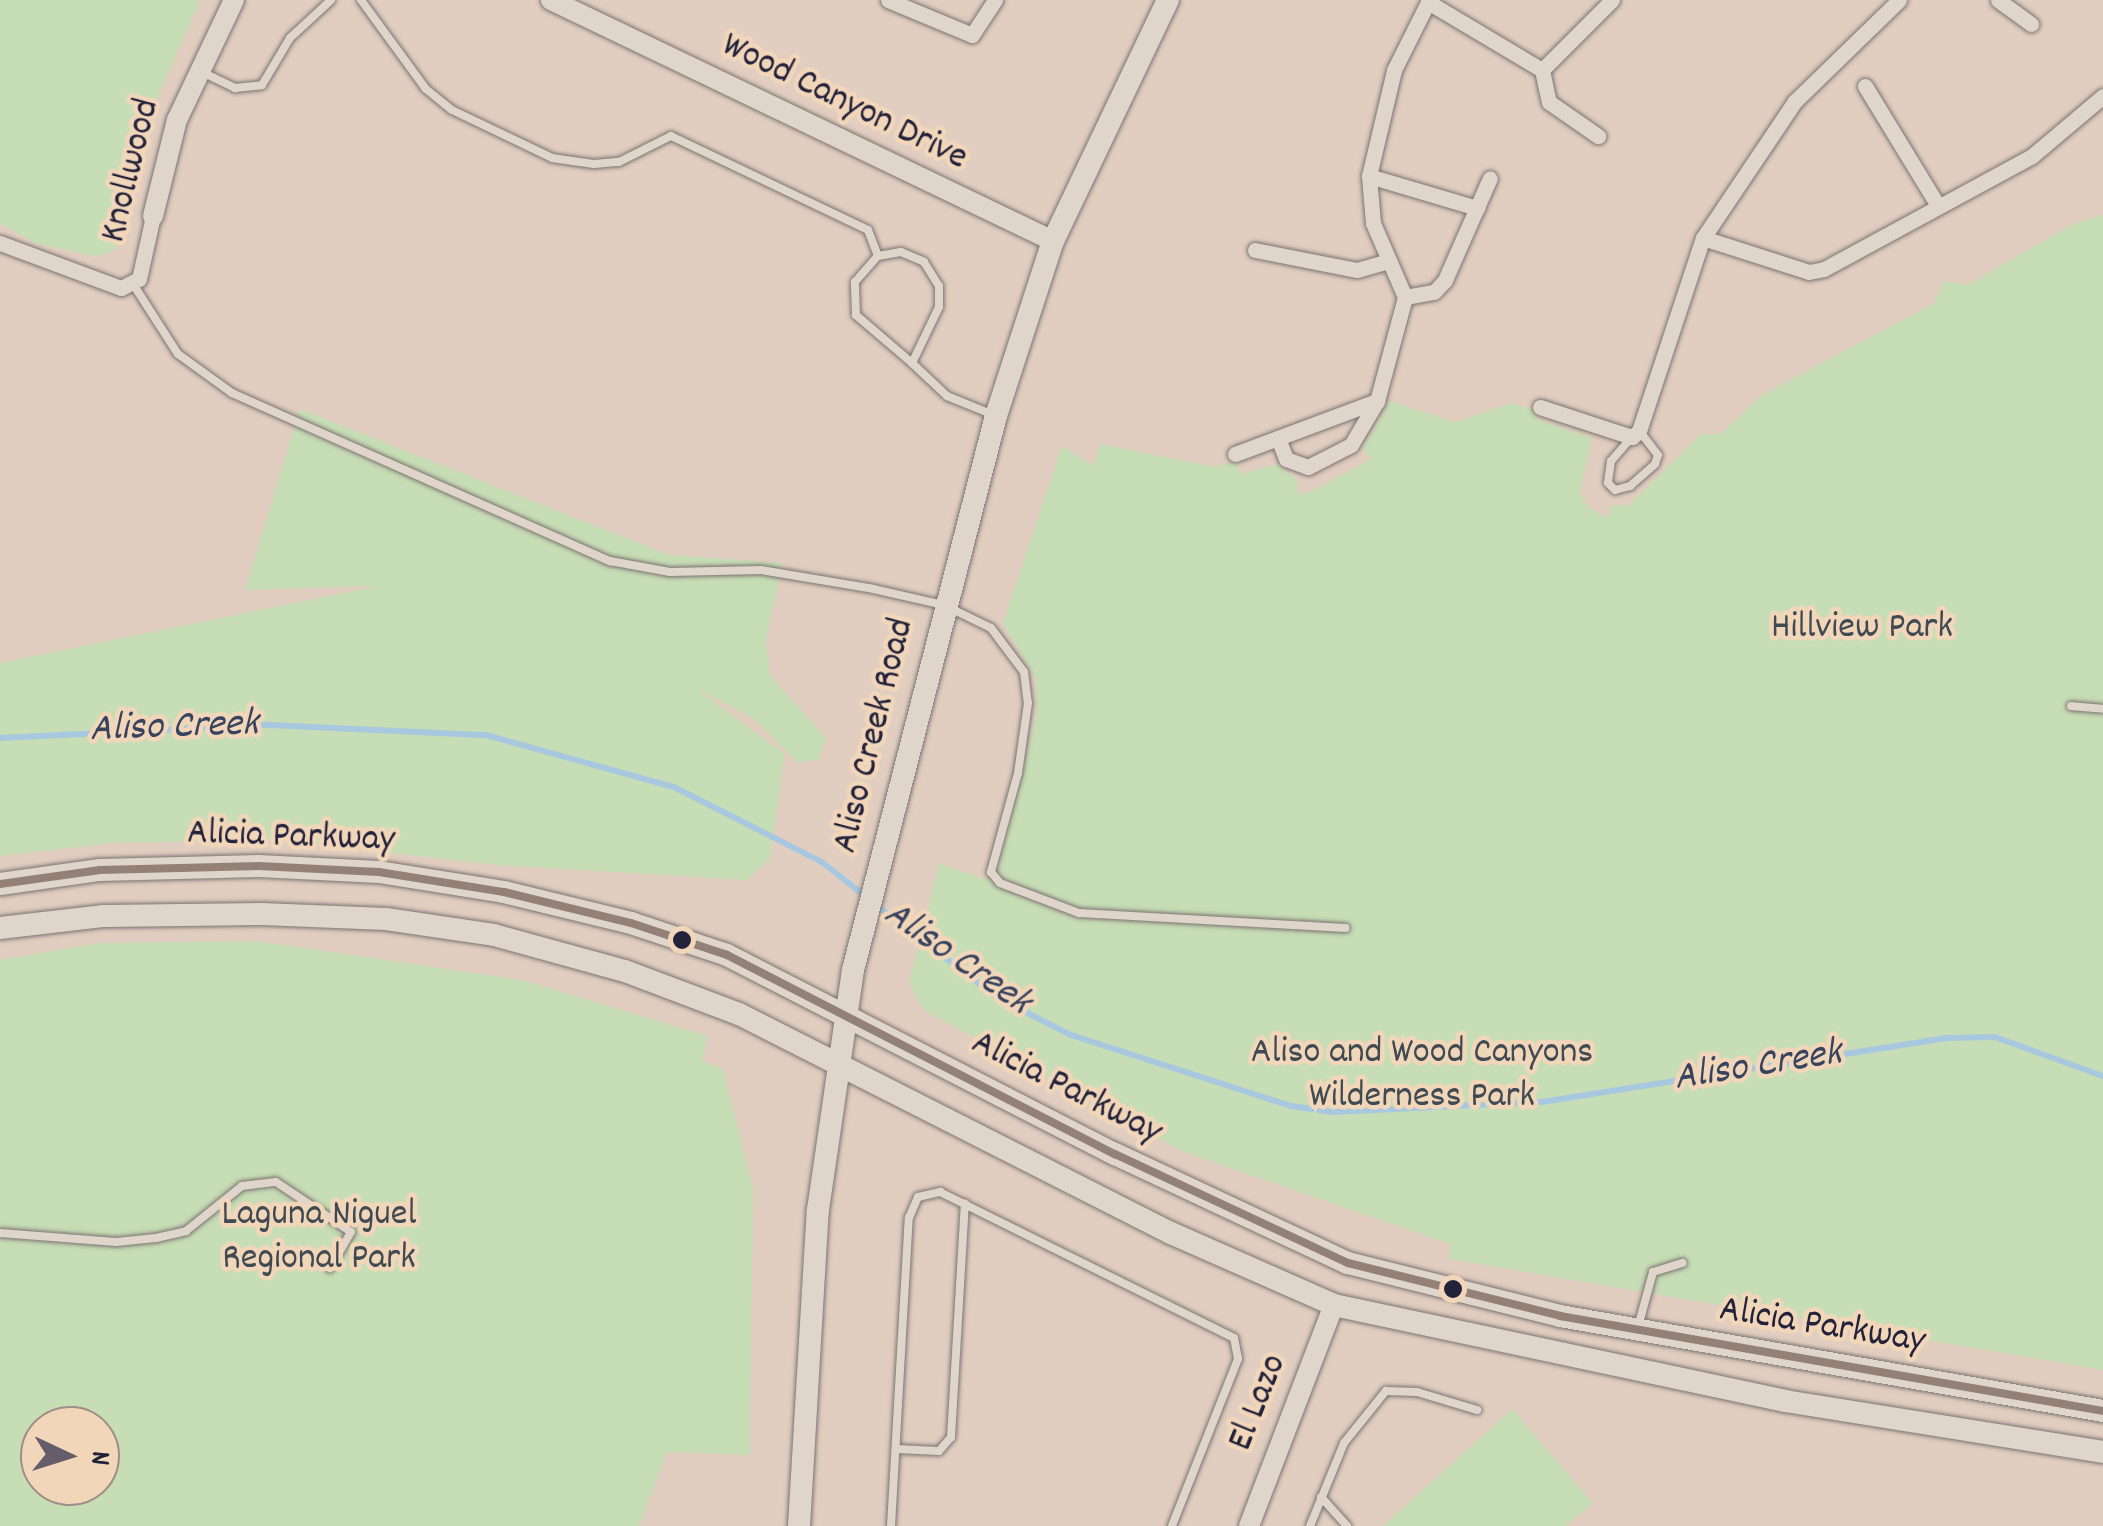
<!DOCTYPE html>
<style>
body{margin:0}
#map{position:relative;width:2103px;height:1526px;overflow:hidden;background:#e1cec0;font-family:Dekko,sans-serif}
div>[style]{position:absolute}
.green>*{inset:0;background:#c7ddb5}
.stream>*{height:6px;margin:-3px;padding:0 3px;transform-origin:3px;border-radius:3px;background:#a8c8e0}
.roads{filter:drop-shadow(0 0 2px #7c7472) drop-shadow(0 0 2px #7c7472)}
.lane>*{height:8px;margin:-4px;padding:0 4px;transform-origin:4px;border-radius:4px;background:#dfd5ca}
.street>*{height:15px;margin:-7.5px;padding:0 7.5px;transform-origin:7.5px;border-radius:7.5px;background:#dfd5ca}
.secondary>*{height:20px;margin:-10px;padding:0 10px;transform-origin:10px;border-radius:10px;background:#dfd5ca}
.primary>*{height:22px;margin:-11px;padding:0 11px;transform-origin:11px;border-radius:11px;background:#dfd5ca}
.bus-1>*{height:8px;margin:-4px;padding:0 4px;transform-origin:4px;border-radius:4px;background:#938177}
.dots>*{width:28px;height:28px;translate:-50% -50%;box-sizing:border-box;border:5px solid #f2d6b9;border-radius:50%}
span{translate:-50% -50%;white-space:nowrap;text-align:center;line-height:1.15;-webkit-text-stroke:9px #f2d6b9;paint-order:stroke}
.street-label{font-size:38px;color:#22223b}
.park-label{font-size:38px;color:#3f4a52}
.water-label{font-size:40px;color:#38435f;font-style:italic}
.north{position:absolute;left:20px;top:1406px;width:100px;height:100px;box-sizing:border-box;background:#f2d6b9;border:2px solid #9f8e87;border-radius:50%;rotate:94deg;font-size:28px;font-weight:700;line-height:40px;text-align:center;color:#22223b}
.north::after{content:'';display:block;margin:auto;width:35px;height:45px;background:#655e6a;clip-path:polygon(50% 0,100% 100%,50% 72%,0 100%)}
</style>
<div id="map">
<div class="green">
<div style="clip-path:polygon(0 0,200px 0,141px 135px,123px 234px,116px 249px,98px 257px,34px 243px,0 223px)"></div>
<div style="clip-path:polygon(2103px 215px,2103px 1370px,1449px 1259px,1450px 1244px,1184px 1152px,924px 1010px,909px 983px,939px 863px,995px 883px,1037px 712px,1036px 679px,1003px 623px,1062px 446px,1094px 466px,1100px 444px,1215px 467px,1234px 461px,1242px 474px,1277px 464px,1297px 479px,1297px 493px,1311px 492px,1371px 459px,1363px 448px,1390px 401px,1455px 422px,1512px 403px,1535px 410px,1537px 419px,1592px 438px,1580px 493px,1589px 508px,1607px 518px,1611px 506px,1629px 505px,1701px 434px,1721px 434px,1759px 397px,1934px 303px,1944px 281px,1968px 285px,2073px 224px)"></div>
<div style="clip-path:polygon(300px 409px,669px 555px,783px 563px,766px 639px,770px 675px,826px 738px,819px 760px,797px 762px,753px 718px,697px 689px,785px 754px,770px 858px,747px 880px,496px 865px,277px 840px,112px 843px,0 856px,0 663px,378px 586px,245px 590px)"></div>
<div style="clip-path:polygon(evenodd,257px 941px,522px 980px,708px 1036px,702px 1061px,723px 1069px,753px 1188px,750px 1455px,667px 1452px,639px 1526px,0 1526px,0 960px,100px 943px,257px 941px,40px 1426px,100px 1426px,100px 1486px,40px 1486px,40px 1426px)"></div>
<div style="clip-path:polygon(1512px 1409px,1593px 1503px,1566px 1526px,1383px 1526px)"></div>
</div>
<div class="stream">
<div style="left:0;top:738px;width:270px;rotate:-2.8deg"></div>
<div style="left:270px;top:725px;width:216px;rotate:2.7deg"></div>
<div style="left:486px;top:735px;width:195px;rotate:15.5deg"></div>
<div style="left:674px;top:787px;width:166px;rotate:26.9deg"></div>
<div style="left:822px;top:862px;width:55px;rotate:38.3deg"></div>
<div style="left:875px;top:904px;width:155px;rotate:37.4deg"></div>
<div style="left:998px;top:998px;width:82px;rotate:26.9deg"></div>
<div style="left:1071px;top:1035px;width:231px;rotate:17.9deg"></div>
<div style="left:1291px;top:1106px;width:43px;rotate:7.9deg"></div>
<div style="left:1334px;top:1112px;width:208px;rotate:-2.8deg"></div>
<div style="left:1542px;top:1102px;width:408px;rotate:-9deg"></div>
<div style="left:1945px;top:1038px;width:50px;rotate:-1.1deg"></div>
<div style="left:1995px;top:1037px;width:115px;rotate:19.9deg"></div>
</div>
<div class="roads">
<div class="lane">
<div style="left:361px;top:0;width:110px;rotate:53.9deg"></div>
<div style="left:426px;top:89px;width:33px;rotate:39deg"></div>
<div style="left:452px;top:110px;width:111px;rotate:25.6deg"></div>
<div style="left:552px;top:158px;width:42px;rotate:8.1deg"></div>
<div style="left:594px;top:164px;width:25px;rotate:-5deg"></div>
<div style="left:619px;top:162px;width:58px;rotate:-26.6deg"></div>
<div style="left:671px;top:136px;width:218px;rotate:25.5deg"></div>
<div style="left:868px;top:230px;width:28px;rotate:69deg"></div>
<div style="left:202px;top:72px;width:37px;rotate:26deg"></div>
<div style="left:235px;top:88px;width:27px;rotate:-6deg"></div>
<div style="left:262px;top:85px;width:55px;rotate:-59.2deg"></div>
<div style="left:290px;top:38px;width:56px;rotate:-42.8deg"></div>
<div style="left:133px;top:284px;width:83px;rotate:57.3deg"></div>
<div style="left:178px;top:354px;width:67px;rotate:35.8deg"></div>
<div style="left:232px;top:393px;width:414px;rotate:24deg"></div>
<div style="left:610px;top:561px;width:61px;rotate:10.4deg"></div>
<div style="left:670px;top:572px;width:91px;rotate:-1.3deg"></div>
<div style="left:761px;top:570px;width:109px;rotate:9.5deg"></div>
<div style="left:869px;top:588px;width:77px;rotate:12.8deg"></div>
<div style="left:944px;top:605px;width:52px;rotate:26.1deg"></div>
<div style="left:991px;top:628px;width:55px;rotate:53.1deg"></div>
<div style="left:1024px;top:672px;width:31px;rotate:83deg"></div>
<div style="left:1028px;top:703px;width:71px;rotate:98.1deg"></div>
<div style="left:1018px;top:773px;width:103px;rotate:105.3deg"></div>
<div style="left:991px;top:872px;width:14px;rotate:51deg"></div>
<div style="left:1000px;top:883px;width:85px;rotate:20.8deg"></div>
<div style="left:1079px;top:913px;width:267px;rotate:3.2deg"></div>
<div style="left:912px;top:363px;width:74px;rotate:-139.4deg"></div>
<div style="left:856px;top:315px;width:33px;rotate:-92deg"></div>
<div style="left:855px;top:282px;width:35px;rotate:-49deg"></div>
<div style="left:878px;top:256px;width:23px;rotate:-10deg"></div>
<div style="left:901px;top:252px;width:25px;rotate:23deg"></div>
<div style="left:924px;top:262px;width:28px;rotate:58deg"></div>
<div style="left:939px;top:286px;width:21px;rotate:90deg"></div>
<div style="left:939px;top:307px;width:62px;rotate:115.7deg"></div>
<div style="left:912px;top:363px;width:48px;rotate:43.3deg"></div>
<div style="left:947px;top:396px;width:48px;rotate:22.2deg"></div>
<div style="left:1632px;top:437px;width:32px;rotate:131deg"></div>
<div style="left:1611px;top:461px;width:22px;rotate:98deg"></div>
<div style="left:1608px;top:483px;width:10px;rotate:45deg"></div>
<div style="left:1615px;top:490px;width:16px;rotate:-15deg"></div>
<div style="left:1630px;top:486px;width:33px;rotate:-41deg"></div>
<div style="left:1655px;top:464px;width:9px;rotate:-72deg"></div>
<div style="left:1658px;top:455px;width:31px;rotate:-128deg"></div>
<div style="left:2071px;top:706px;width:32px;rotate:5deg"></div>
<div style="left:0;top:1233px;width:116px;rotate:4.4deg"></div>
<div style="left:116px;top:1242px;width:40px;rotate:-5.7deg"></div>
<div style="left:156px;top:1238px;width:31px;rotate:-13deg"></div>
<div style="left:186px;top:1231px;width:72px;rotate:-38.8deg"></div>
<div style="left:242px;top:1186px;width:34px;rotate:-7deg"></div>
<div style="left:276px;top:1182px;width:90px;rotate:33.7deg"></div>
<div style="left:351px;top:1232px;width:42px;rotate:120.3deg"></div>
<div style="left:1638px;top:1327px;width:57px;rotate:-74.7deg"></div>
<div style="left:1653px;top:1272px;width:31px;rotate:-17deg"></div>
<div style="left:896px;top:1449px;width:43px;rotate:2.7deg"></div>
<div style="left:939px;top:1451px;width:18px;rotate:-49deg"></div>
<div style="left:951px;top:1437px;width:234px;rotate:-86.6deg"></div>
<div style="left:1321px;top:1497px;width:39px;rotate:48deg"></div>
<div style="left:891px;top:1526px;width:309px;rotate:-86.7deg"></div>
<div style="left:909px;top:1218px;width:23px;rotate:-67deg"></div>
<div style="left:918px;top:1197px;width:23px;rotate:-13deg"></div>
<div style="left:940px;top:1192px;width:328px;rotate:26.4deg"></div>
<div style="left:1234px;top:1338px;width:21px;rotate:79deg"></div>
<div style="left:1238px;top:1359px;width:180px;rotate:111.6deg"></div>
<div style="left:1310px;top:1526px;width:90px;rotate:-67.7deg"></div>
<div style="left:1344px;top:1443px;width:67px;rotate:-51.1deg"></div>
<div style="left:1386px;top:1391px;width:31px;rotate:2deg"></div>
<div style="left:1417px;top:1392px;width:63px;rotate:16.7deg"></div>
</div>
<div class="street">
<div style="left:888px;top:0;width:91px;rotate:22.6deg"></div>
<div style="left:972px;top:35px;width:42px;rotate:-56.7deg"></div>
<div style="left:1899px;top:0;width:145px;rotate:135.8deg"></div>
<div style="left:1795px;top:101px;width:165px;rotate:123.9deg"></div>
<div style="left:1703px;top:238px;width:111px;rotate:17.8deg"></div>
<div style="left:1809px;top:272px;width:15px;rotate:-11deg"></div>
<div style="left:1824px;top:269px;width:237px;rotate:-28.5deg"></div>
<div style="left:2032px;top:156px;width:93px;rotate:-40.2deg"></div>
<div style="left:1998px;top:0;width:41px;rotate:36deg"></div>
<div style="left:1428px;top:2px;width:133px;rotate:30.8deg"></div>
<div style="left:1542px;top:70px;width:33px;rotate:78deg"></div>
<div style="left:1549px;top:102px;width:60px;rotate:34.8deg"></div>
<div style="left:1542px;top:70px;width:99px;rotate:-45deg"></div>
<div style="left:1865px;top:86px;width:138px;rotate:58.6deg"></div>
<div style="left:1369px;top:176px;width:113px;rotate:16.5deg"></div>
<div style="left:0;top:243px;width:129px;rotate:20.4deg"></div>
<div style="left:121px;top:288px;width:20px;rotate:-27deg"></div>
<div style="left:139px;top:279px;width:65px;rotate:-77.5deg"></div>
<div style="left:1255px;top:250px;width:104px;rotate:11.1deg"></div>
<div style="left:1357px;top:270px;width:32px;rotate:-16deg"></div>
<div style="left:1405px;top:297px;width:29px;rotate:-10deg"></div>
<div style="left:1434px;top:292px;width:16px;rotate:-47deg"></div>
<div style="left:1445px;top:280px;width:111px;rotate:-66.2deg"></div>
<div style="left:1540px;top:407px;width:97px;rotate:18.1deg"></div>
<div style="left:1632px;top:437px;width:9px;rotate:-41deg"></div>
<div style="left:1639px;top:431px;width:203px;rotate:-71.7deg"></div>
<div style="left:1278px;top:438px;width:22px;rotate:69deg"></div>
<div style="left:1286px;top:459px;width:23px;rotate:20deg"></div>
<div style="left:1308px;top:467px;width:48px;rotate:-27.1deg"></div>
<div style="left:1351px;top:445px;width:51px;rotate:-59.4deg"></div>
<div style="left:1377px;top:401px;width:108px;rotate:-74.9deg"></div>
<div style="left:1405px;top:297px;width:81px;rotate:-113.4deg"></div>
<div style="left:1373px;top:223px;width:47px;rotate:-94.9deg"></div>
<div style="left:1369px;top:176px;width:109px;rotate:-76.7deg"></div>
<div style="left:1394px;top:70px;width:78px;rotate:-63.4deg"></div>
<div style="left:1235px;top:454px;width:152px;rotate:-20.5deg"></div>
</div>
<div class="secondary">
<div style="left:551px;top:0;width:557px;rotate:25.64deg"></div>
<div style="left:153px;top:216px;width:99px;rotate:-76deg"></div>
<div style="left:177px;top:120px;width:133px;rotate:-64.6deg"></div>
<div style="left:1249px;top:1526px;width:237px;rotate:-69deg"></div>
</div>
<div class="primary">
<div style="left:0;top:884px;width:101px;rotate:-8deg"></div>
<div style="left:100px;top:870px;width:159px;rotate:-1.4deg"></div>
<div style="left:259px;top:866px;width:120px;rotate:2.9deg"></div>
<div style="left:379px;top:872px;width:127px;rotate:9.1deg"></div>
<div style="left:504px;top:892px;width:131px;rotate:13.7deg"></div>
<div style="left:631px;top:923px;width:101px;rotate:18.4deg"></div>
<div style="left:727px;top:955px;width:436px;rotate:27.2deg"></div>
<div style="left:1115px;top:1154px;width:257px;rotate:25.1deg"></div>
<div style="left:1348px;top:1263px;width:219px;rotate:14deg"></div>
<div style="left:1560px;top:1316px;width:551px;rotate:9.92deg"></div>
<div style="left:0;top:928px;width:105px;rotate:-6.6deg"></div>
<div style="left:104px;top:916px;width:158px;rotate:-0.7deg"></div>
<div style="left:262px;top:914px;width:124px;rotate:2.3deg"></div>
<div style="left:386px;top:919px;width:109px;rotate:8.4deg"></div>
<div style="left:494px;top:935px;width:136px;rotate:15.4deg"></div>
<div style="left:625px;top:971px;width:122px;rotate:20.7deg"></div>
<div style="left:739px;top:1014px;width:484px;rotate:26.9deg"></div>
<div style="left:1171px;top:1233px;width:178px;rotate:23.8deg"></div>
<div style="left:1334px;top:1305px;width:461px;rotate:12deg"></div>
<div style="left:1785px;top:1401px;width:322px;rotate:9.1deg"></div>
<div style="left:799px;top:1526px;width:317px;rotate:-86.6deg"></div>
<div style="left:818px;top:1210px;width:243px;rotate:-81.7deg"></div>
<div style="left:853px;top:970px;width:572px;rotate:-75.53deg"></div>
<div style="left:996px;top:416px;width:184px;rotate:-72deg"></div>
<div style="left:1053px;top:241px;width:267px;rotate:-64.5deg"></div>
</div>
</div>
<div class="bus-1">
<div style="left:0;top:884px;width:101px;rotate:-8deg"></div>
<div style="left:100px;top:870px;width:159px;rotate:-1.4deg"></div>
<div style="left:259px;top:866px;width:120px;rotate:2.9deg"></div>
<div style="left:379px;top:872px;width:127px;rotate:9.1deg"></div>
<div style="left:504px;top:892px;width:131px;rotate:13.7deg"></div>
<div style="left:631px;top:923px;width:101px;rotate:18.4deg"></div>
<div style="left:727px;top:955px;width:436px;rotate:27.2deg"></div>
<div style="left:1115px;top:1154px;width:257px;rotate:25.1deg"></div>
<div style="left:1348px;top:1263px;width:219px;rotate:14deg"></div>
<div style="left:1560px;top:1316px;width:551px;rotate:9.92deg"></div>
</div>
<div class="dots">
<div style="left:682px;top:940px;background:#22223b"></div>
<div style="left:1453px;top:1289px;background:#22223b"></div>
</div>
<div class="street-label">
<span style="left:844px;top:103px;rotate:26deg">Wood Canyon Drive</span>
<span style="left:132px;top:171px;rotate:-76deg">Knollwood</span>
<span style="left:875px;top:736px;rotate:-76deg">Aliso Creek Road</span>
<span style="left:291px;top:838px;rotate:2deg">Alicia Parkway</span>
<span style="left:1066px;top:1089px;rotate:27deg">Alicia Parkway</span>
<span style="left:1822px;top:1327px;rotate:9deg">Alicia Parkway</span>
<span style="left:1259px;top:1403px;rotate:-68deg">El Lazo</span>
</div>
<div class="park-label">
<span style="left:1862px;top:629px">Hillview Park</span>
<span style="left:1422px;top:1076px">Aliso and Wood Canyons<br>Wilderness Park</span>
<span style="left:319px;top:1238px">Laguna Niguel<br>Regional Park</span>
</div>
<div class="water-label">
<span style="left:174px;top:729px;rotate:-2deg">Aliso Creek</span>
<span style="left:956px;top:960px;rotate:35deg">Aliso Creek</span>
<span style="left:1758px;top:1068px;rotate:-9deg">Aliso Creek</span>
</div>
<div class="north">N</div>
</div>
